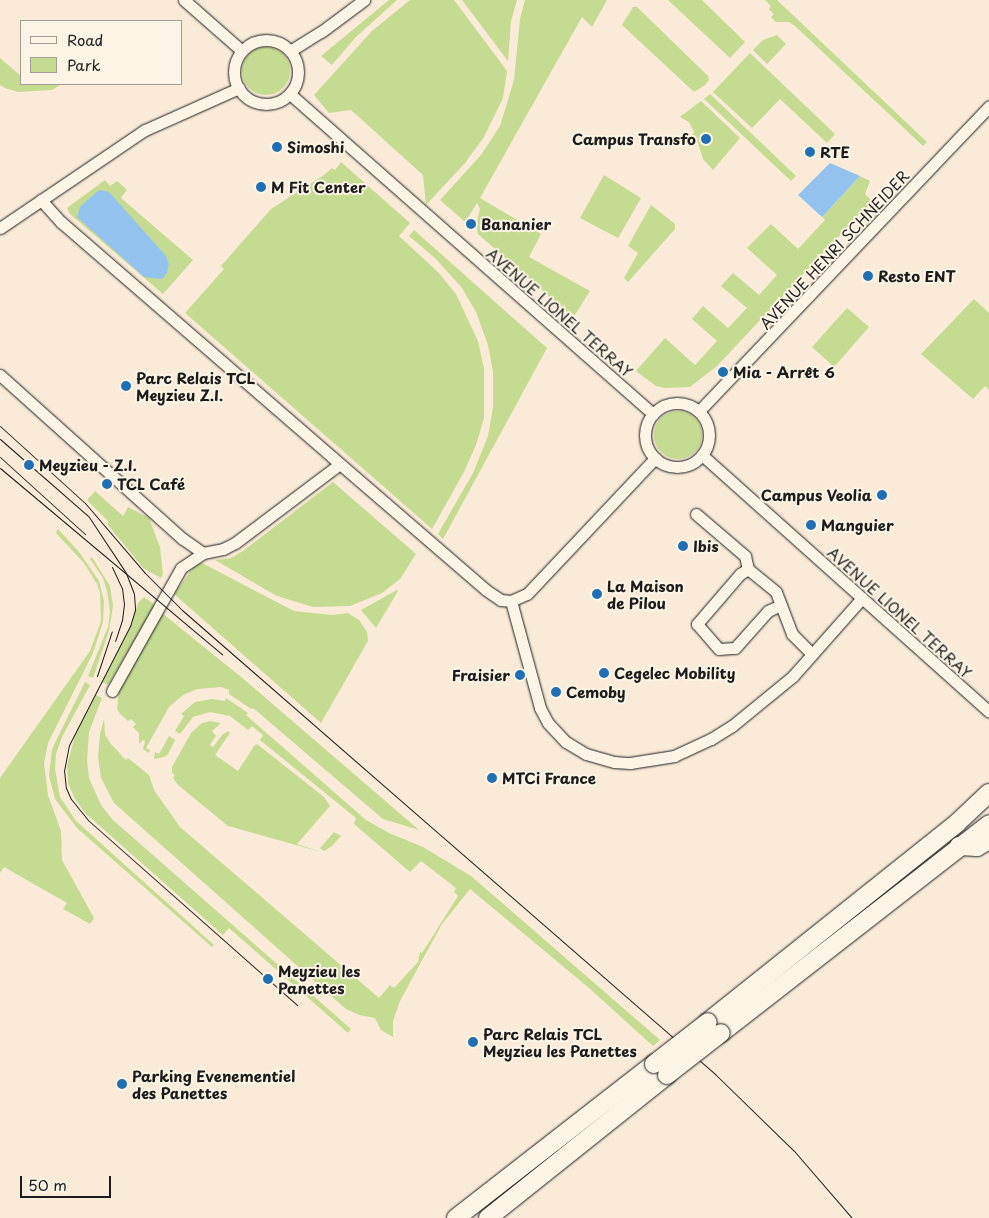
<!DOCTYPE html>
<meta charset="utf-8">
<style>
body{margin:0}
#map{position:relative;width:989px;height:1218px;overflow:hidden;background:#faebd8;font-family:"Playpen Sans",sans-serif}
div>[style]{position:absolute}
.green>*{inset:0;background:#c4db91}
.round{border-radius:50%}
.water>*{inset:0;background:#93c2ee}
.roads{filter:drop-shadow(0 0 1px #1c1c1c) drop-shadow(0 0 1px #1c1c1c)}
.minor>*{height:11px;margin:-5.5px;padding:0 5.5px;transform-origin:5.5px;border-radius:5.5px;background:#fcf5e5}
.minor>.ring{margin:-5.5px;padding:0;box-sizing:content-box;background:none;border:11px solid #fcf5e5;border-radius:50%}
.primary>*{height:18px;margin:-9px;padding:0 9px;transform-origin:9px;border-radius:9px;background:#fcf5e5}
.trunk>*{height:18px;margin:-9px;padding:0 9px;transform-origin:9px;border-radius:9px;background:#fcf5e5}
.tram>*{height:1px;margin:-0.5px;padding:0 0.5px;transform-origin:0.5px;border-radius:0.5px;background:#1c1c1c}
.bridges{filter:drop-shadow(0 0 1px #1c1c1c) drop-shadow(0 0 1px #1c1c1c)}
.primary-bridge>*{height:18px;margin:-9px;padding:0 9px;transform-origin:9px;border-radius:9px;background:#fcf5e5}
.dots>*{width:14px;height:14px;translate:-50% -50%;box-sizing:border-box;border:2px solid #fcf5e5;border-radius:50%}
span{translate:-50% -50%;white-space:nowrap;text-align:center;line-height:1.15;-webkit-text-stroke:4px #fcf5e5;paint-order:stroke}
.poi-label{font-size:15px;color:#1c1c1c;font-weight:700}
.right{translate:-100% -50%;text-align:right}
.left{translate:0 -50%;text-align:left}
.street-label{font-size:15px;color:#1c1c1c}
.legend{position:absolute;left:20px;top:20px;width:162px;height:65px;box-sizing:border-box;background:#fcf5e5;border:1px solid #a29e95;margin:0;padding:6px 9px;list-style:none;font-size:15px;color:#1c1c1c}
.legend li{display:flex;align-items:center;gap:10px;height:25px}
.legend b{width:25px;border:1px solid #a29e95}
.scale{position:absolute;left:20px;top:1176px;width:91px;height:22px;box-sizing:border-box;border:2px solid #1c1c1c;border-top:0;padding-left:6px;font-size:15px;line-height:18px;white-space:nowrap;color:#1c1c1c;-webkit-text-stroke:4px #fcf5e5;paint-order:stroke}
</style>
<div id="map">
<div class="green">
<div style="clip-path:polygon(389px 0,397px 0,355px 38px,332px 65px,321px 56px)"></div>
<div style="clip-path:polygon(410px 0,454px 0,507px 71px,503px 98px,484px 137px,465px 163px,426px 205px,423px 175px,351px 110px,329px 113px,314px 95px,372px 31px)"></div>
<div style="clip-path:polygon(462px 0,517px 0,511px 21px,508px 61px)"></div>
<div style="clip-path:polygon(525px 0,607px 0,592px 27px,582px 17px,480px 198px,541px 234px,529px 257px,590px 291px,575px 315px,569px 312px,568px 313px,478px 234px,476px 225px,480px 209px,477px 203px,465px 222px,440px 200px,481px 155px,500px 126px,514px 80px,520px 19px)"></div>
<div style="clip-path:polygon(668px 0,702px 0,745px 42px,730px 58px)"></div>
<div style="clip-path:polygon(765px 0,777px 0,927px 142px,923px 146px,795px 26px,789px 22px,776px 22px,771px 17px,774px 14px,769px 9px,771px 6px)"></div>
<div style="clip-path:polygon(633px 7px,637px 7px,708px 76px,709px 80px,705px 85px,694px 92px,622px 25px)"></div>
<div style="clip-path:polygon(777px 35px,786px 44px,767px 64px,753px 50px,763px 40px)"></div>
<div class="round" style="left:242px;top:47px;width:48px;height:48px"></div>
<div style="clip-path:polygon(750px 53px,835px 134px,827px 143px,780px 99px,752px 128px,713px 92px)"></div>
<div style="clip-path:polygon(0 58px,21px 76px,21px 84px,62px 84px,52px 90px,18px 92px,5px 88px,0 85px)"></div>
<div style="clip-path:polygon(710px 94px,796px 176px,791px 181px,704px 99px)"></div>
<div style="clip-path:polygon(701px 101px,740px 138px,713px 170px,703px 159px,698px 143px,689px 139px,694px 132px,689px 122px,680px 117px)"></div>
<div style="clip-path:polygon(341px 162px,410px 223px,399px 236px,439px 273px,456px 294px,478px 341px,484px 369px,484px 418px,476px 445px,464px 472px,432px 529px,185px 313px,224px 269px,221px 266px,271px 209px,324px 175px,332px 168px,335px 170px)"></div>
<div style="clip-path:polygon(604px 175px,641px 198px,618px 238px,580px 218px)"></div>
<div style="clip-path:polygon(860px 176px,870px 181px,865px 194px,872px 201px,717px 366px,690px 387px,665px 388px,656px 386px,636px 371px,665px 338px,695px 365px,717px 341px,692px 319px,703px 306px,728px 328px,747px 308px,721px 286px,733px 273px,759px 295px,777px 275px,747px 248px,771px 224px,798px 249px,825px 220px,822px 217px)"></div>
<div style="clip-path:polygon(105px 180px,110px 186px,117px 181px,127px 190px,121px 198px,193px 260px,163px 294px,70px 214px,67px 208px)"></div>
<div style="clip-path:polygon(651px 205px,675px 224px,675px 229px,628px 282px,624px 278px,638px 253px,628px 246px)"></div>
<div style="clip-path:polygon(414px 230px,547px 348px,443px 539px,438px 534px,473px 473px,488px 436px,493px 407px,493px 372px,488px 345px,476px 312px,462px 288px,435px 258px,409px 236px)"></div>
<div style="clip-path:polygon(974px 299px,989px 313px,989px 390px,985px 386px,973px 399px,921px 354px)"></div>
<div style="clip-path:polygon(847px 308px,869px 327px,834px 367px,812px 347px)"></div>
<div class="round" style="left:654px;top:411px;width:48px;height:48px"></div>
<div style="clip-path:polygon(333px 482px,416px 554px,400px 579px,382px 593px,350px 606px,313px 607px,277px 596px,215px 560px,231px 558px,243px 551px)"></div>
<div style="clip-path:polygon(95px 491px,123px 516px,128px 507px,149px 518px,160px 547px,163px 574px,161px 578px,143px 568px,108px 525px,108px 521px,87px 500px)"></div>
<div style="clip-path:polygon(58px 529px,79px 552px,99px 581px,104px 601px,103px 622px,93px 653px,48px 743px,44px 763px,48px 795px,61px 831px,62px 860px,94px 918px,90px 924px,63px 909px,67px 903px,4px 867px,0 873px,0 778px,90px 651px,101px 621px,100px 593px,97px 584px,84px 563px,56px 533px)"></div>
<div style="clip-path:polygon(92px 557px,110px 586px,113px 606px,109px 631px,93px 678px,88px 676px,108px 627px,110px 611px,107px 591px,103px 578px,90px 559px)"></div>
<div style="clip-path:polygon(202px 563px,294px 611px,332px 615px,348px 613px,359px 620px,367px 632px,368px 641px,321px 723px,174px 594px,195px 565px)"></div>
<div style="clip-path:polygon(397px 590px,398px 591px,376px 628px,361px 610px)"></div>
<div style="clip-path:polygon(144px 597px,155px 605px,108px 685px,102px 682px,133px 622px,138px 603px)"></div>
<div style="clip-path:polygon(162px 613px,246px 681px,419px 830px,383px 819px,253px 708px,251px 709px,229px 694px,229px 690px,221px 687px,197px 689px,183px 695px,169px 707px,146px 748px,150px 750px,149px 753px,143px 749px,145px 741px,143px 740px,139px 744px,139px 733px,133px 727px,136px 724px,131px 719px,128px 721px,120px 714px,117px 709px,119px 691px)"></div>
<div style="clip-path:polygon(85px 682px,90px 685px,62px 737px,56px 754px,55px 769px,60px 797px,76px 821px,214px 945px,212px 947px,77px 828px,55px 799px,49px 776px,52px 749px)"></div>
<div style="clip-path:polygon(96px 695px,102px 698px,89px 732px,87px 761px,89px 778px,101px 805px,113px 820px,351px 1029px,348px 1033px,229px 928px,223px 935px,85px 813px,75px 799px,68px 783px,67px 765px,75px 736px)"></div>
<div style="clip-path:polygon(226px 698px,248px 713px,246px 715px,366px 820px,389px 833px,423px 847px,471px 876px,660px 1040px,653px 1046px,589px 988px,470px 889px,442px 924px,420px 964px,400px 1001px,393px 1021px,393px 1037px,381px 1030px,375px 1018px,359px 1015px,346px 1009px,114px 803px,101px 778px,98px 757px,100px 734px,104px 719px,105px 734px,110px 743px,126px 760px,128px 758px,149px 775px,154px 790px,180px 827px,379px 998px,390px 985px,394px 988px,418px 962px,420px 952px,422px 953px,458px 896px,454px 892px,456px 888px,421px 861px,410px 872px,354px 824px,356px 818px,260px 740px,263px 735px,252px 726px,248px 730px,230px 716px,210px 712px,193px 717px,180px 734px,175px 731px,184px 716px,181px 714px,195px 702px,212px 699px,225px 701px)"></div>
<div style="clip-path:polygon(210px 721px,221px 723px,212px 731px,216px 736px,210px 745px,213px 747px,222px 735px,228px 731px,230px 733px,215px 755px,238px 771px,254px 746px,257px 744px,324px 797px,330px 806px,297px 844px,321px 852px,228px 826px,178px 785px,173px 778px,175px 775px,172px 773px,172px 767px,191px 733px,202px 723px)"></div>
<div style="clip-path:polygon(169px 736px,175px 740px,168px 754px,164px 757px,154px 759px,155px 752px,159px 754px)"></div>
<div style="clip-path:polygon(334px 832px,341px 836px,332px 846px,324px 851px,320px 848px)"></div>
</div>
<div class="water">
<div style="clip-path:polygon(830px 163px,860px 176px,822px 217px,798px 195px)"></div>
<div style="clip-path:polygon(99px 190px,109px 192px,166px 256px,169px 264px,167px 273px,162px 279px,144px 277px,77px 217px,80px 207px)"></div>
</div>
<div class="roads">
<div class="minor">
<div style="left:184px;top:0;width:77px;rotate:41.3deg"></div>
<div class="ring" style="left:234px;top:40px;width:53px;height:53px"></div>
<div style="left:290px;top:51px;width:36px;rotate:-32deg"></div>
<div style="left:321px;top:32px;width:54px;rotate:-36.7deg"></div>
<div style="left:290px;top:94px;width:484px;rotate:41.4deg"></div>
<div style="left:41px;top:200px;width:30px;rotate:48deg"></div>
<div style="left:61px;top:222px;width:359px;rotate:40.9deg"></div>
<div style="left:332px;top:457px;width:203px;rotate:40.8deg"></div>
<div style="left:486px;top:590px;width:18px;rotate:34deg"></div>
<div style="left:501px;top:600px;width:10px;rotate:6deg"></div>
<div style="left:511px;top:601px;width:17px;rotate:-24deg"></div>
<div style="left:527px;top:594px;width:187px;rotate:-46.7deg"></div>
<div style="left:0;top:228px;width:175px;rotate:-34.1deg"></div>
<div style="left:145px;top:130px;width:103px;rotate:-24.1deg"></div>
<div style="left:0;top:375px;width:246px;rotate:41.9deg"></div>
<div style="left:183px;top:539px;width:24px;rotate:35deg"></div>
<div style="left:203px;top:553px;width:20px;rotate:-11deg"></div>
<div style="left:223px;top:549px;width:13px;rotate:-27deg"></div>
<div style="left:235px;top:543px;width:131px;rotate:-37deg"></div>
<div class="ring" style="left:645px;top:403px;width:53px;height:53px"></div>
<div style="left:699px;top:411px;width:421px;rotate:-46.4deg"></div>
<div style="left:702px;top:455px;width:385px;rotate:41.8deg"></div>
<div style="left:696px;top:514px;width:65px;rotate:40.6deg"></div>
<div style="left:745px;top:556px;width:13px;rotate:77deg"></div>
<div style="left:748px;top:569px;width:36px;rotate:39deg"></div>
<div style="left:776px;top:592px;width:45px;rotate:69.1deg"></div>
<div style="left:792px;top:634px;width:28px;rotate:45deg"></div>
<div style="left:748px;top:569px;width:9px;rotate:148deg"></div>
<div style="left:740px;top:574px;width:66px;rotate:130.7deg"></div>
<div style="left:697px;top:624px;width:33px;rotate:49deg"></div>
<div style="left:719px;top:649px;width:16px;rotate:-4deg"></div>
<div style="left:735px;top:648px;width:50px;rotate:-48.3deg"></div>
<div style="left:768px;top:611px;width:14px;rotate:-25deg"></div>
<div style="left:511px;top:601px;width:111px;rotate:74.8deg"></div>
<div style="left:540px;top:708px;width:17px;rotate:62deg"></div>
<div style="left:548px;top:723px;width:26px;rotate:47deg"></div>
<div style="left:566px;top:742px;width:23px;rotate:31deg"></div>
<div style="left:586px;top:754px;width:29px;rotate:16deg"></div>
<div style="left:614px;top:762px;width:16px;rotate:4deg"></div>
<div style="left:630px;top:763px;width:45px;rotate:-9deg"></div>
<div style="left:674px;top:756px;width:41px;rotate:-24.7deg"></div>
<div style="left:711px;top:739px;width:25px;rotate:-32deg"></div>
<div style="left:732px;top:726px;width:79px;rotate:-39.3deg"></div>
<div style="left:793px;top:676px;width:104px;rotate:-48.5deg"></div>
<div style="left:112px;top:691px;width:141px;rotate:-60.7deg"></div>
<div style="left:181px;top:568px;width:27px;rotate:-34deg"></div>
</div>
<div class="primary">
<div style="left:708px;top:1022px;width:319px;rotate:-38.6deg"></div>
<div style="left:957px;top:823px;width:44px;rotate:-43.2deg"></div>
<div style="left:721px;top:1033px;width:340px;rotate:-37.9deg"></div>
<div style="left:456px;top:1218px;width:251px;rotate:-37.9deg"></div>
<div style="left:488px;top:1218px;width:229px;rotate:-38.6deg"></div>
</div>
<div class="trunk">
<div style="left:959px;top:846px;width:18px;rotate:3deg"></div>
<div style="left:977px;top:847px;width:14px;rotate:-30deg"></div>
</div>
</div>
<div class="tram">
<div style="left:0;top:426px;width:115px;rotate:42.2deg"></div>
<div style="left:85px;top:503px;width:92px;rotate:49.4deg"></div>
<div style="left:145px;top:573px;width:52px;rotate:45deg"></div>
<div style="left:182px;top:610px;width:707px;rotate:41.04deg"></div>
<div style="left:715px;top:1074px;width:112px;rotate:44.3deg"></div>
<div style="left:795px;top:1152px;width:87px;rotate:49.2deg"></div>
<div style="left:0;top:439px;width:118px;rotate:41.2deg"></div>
<div style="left:89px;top:517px;width:67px;rotate:56.5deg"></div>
<div style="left:126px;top:573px;width:22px;rotate:69deg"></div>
<div style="left:134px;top:594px;width:16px;rotate:86deg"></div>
<div style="left:135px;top:610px;width:17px;rotate:107deg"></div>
<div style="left:130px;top:626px;width:134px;rotate:117.1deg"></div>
<div style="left:69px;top:745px;width:25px;rotate:101deg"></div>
<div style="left:64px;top:770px;width:18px;rotate:84deg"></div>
<div style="left:66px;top:788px;width:12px;rotate:66deg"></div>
<div style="left:71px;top:799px;width:28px;rotate:51deg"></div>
<div style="left:89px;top:821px;width:278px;rotate:41.5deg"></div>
<div style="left:0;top:457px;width:115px;rotate:42.2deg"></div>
<div style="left:0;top:468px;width:290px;rotate:40deg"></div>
<div style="left:112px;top:567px;width:23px;rotate:65deg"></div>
<div style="left:122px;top:588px;width:16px;rotate:83deg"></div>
<div style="left:124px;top:604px;width:16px;rotate:97deg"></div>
<div style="left:122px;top:620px;width:22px;rotate:108deg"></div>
<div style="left:97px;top:676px;width:47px;rotate:-71.6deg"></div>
</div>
<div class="bridges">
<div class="primary-bridge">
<div style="left:654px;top:1064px;width:68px;rotate:-37.9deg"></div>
<div style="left:667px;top:1075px;width:68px;rotate:-37.9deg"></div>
</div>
</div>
<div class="dots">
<div style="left:706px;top:139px;background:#1f6fb2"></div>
<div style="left:277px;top:147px;background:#1f6fb2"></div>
<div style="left:810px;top:152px;background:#1f6fb2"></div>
<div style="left:261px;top:187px;background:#1f6fb2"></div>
<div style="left:471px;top:224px;background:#1f6fb2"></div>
<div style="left:868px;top:276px;background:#1f6fb2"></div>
<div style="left:723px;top:372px;background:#1f6fb2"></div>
<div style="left:126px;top:386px;background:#1f6fb2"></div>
<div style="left:29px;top:465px;background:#1f6fb2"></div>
<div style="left:107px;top:484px;background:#1f6fb2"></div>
<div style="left:882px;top:495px;background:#1f6fb2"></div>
<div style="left:811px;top:525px;background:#1f6fb2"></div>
<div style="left:683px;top:546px;background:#1f6fb2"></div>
<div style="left:597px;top:594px;background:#1f6fb2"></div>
<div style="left:604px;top:673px;background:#1f6fb2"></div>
<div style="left:520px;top:675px;background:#1f6fb2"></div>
<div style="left:556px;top:692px;background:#1f6fb2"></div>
<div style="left:492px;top:778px;background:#1f6fb2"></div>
<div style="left:268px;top:979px;background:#1f6fb2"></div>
<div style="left:473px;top:1042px;background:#1f6fb2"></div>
<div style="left:122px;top:1084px;background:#1f6fb2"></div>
</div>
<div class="poi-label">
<span class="right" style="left:696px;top:139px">Campus Transfo</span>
<span class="left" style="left:287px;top:147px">Simoshi</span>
<span class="left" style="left:820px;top:152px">RTE</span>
<span class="left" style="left:271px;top:187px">M Fit Center</span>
<span class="left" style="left:481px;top:224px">Bananier</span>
<span class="left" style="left:878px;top:276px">Resto ENT</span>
<span class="left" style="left:733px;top:372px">Mia - Arrêt 6</span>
<span class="left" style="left:136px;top:386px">Parc Relais TCL<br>Meyzieu Z.I.</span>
<span class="left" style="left:39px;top:465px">Meyzieu - Z.I.</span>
<span class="left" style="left:117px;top:484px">TCL Café</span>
<span class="right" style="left:872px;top:495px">Campus Veolia</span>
<span class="left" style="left:821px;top:525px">Manguier</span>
<span class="left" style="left:693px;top:546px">Ibis</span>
<span class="left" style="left:607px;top:594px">La Maison<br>de Pilou</span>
<span class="left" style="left:614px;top:673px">Cegelec Mobility</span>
<span class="right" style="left:510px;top:675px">Fraisier</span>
<span class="left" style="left:566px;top:692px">Cemoby</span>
<span class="left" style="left:502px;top:778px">MTCi France</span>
<span class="left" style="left:278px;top:979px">Meyzieu les<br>Panettes</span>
<span class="left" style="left:483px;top:1042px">Parc Relais TCL<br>Meyzieu les Panettes</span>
<span class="left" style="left:132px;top:1084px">Parking Evenementiel<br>des Panettes</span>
</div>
<div class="street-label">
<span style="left:834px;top:249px;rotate:-47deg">AVENUE HENRI SCHNEIDER</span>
<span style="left:560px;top:312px;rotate:41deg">AVENUE LIONEL TERRAY</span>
<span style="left:900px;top:612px;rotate:42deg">AVENUE LIONEL TERRAY</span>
</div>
<ul class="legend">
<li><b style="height:6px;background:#fcf5e5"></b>Road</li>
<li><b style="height:14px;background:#c4db91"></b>Park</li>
</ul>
<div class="scale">50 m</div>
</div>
